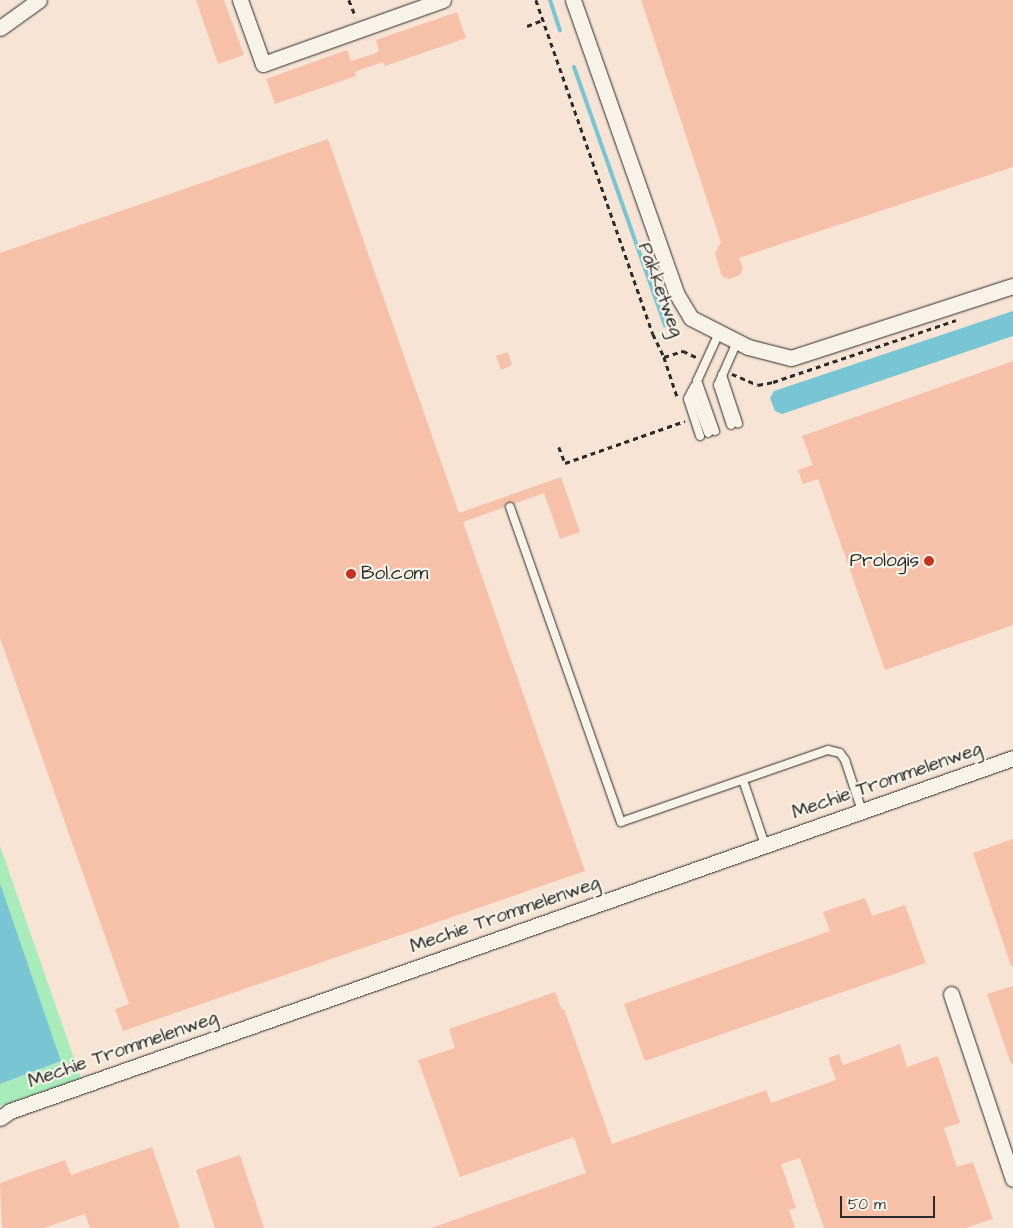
<!DOCTYPE html>
<style>
body{margin:0}
#map{position:relative;width:1013px;height:1228px;overflow:hidden;background:#f7f3e8;font-family:"Architects Daughter",sans-serif}
div>[style]{position:absolute}
.built>*{inset:0;background:#f7e4d5}
.green>*{inset:0;background:#a8edb9}
.water>*{inset:0;background:#78c6d4}
.stream>*{height:4px;margin:-2px;padding:0 2px;transform-origin:2px;border-radius:2px;background:#78c6d4}
.building>*{inset:0;background:#f7c1a9}
.path>*{height:2.5px;margin-top:-1.25px;transform-origin:0;background:repeating-linear-gradient(90deg,#2b2b2b 0 5px,transparent 0 9px)}
.roads{filter:drop-shadow(0 0 1px #2b2b2b) drop-shadow(0 0 1px #2b2b2b)}
.lane>*{height:8px;margin:-4px;padding:0 4px;transform-origin:4px;border-radius:4px;background:#f7f3e8}
.street>*{height:15px;margin:-7.5px;padding:0 7.5px;transform-origin:7.5px;border-radius:7.5px;background:#f7f3e8}
.dots>*{width:14px;height:14px;translate:-50% -50%;box-sizing:border-box;border:2px solid #f7f3e8;border-radius:50%}
span{translate:-50% -50%;white-space:nowrap;text-align:center;line-height:1.15;-webkit-text-stroke:4.5px #f7f3e8;paint-order:stroke}
.street-label{font-size:19px;color:#2b2b2b}
.poi-label{font-size:19px;color:#2b2b2b}
.right{translate:-100% -50%;text-align:right}
.left{translate:0 -50%;text-align:left}
.scale{position:absolute;left:840px;top:1196px;width:95px;height:22px;box-sizing:border-box;border:2px solid #2b2b2b;border-top:0;padding-left:6px;font-size:15px;line-height:18px;white-space:nowrap;color:#2b2b2b;-webkit-text-stroke:4px #f7f3e8;paint-order:stroke}
</style>
<div id="map">
<div class="built">
<div style="clip-path:polygon(0 0,1013px 0,1013px 1228px,0 1228px)"></div>
</div>
<div class="green">
<div style="clip-path:polygon(0 846px,81px 1078px,0 1106px,0 1084px,61px 1061px,0 883px)"></div>
</div>
<div class="water">
<div style="clip-path:polygon(1013px 311px,1013px 336px,782px 414px,775px 411px,770px 398px,774px 391px)"></div>
<div style="clip-path:polygon(0 883px,61px 1061px,0 1084px)"></div>
</div>
<div class="stream">
<div style="left:550px;top:0;width:32px;rotate:72deg"></div>
<div style="left:574px;top:67px;width:274px;rotate:70.6deg"></div>
</div>
<div class="building">
<div style="clip-path:polygon(196px 0,224px 0,244px 55px,218px 64px)"></div>
<div style="clip-path:polygon(641px 0,1013px 0,1013px 167px,739px 258px,743px 268px,740px 275px,729px 279px,722px 276px,715px 254px,721px 242px)"></div>
<div style="clip-path:polygon(457px 12px,466px 38px,385px 66px,383px 62px,360px 70px,355px 72px,356px 76px,275px 104px,266px 79px,347px 50px,351px 61px,374px 54px,379px 51px,376px 40px)"></div>
<div style="clip-path:polygon(328px 139px,459px 513px,561px 477px,580px 532px,560px 539px,544px 493px,514px 504px,509px 502px,505px 507px,463px 522px,585px 871px,123px 1031px,115px 1009px,129px 1004px,0 638px,0 253px)"></div>
<div style="clip-path:polygon(508px 352px,512px 365px,501px 370px,496px 356px)"></div>
<div style="clip-path:polygon(1013px 361px,1013px 625px,885px 670px,818px 479px,803px 484px,798px 470px,813px 465px,802px 436px)"></div>
<div style="clip-path:polygon(1013px 839px,1013px 966px,1011px 966px,973px 853px)"></div>
<div style="clip-path:polygon(865px 898px,872px 916px,905px 905px,926px 963px,645px 1061px,624px 1004px,830px 931px,823px 912px)"></div>
<div style="clip-path:polygon(1013px 986px,1013px 1064px,1011px 1064px,987px 994px)"></div>
<div style="clip-path:polygon(555px 992px,562px 1010px,564px 1009px,612px 1144px,766px 1090px,771px 1103px,836px 1080px,828px 1058px,839px 1054px,843px 1065px,900px 1044px,907px 1067px,938px 1056px,960px 1123px,944px 1128px,957px 1167px,973px 1162px,993px 1219px,965px 1228px,824px 1228px,800px 1158px,781px 1164px,796px 1208px,789px 1210px,795px 1228px,431px 1228px,586px 1173px,574px 1137px,460px 1177px,418px 1060px,455px 1048px,449px 1029px)"></div>
<div style="clip-path:polygon(152px 1147px,180px 1228px,90px 1228px,85px 1214px,44px 1228px,2px 1228px,0 1183px,65px 1160px,71px 1175px)"></div>
<div style="clip-path:polygon(240px 1155px,264px 1228px,215px 1228px,196px 1170px)"></div>
</div>
<div class="path">
<div style="left:349px;top:0;width:18px;rotate:68deg"></div>
<div style="left:536px;top:0;width:354px;rotate:70.7deg"></div>
<div style="left:653px;top:334px;width:25px;rotate:64deg"></div>
<div style="left:664px;top:357px;width:20px;rotate:-18deg"></div>
<div style="left:683px;top:351px;width:17px;rotate:25deg"></div>
<div style="left:527px;top:26px;width:17px;rotate:-21deg"></div>
<div style="left:664px;top:357px;width:44px;rotate:71.6deg"></div>
<div style="left:732px;top:374px;width:28px;rotate:23deg"></div>
<div style="left:758px;top:385px;width:15px;rotate:-11deg"></div>
<div style="left:773px;top:382px;width:193px;rotate:-18.7deg"></div>
<div style="left:559px;top:447px;width:17px;rotate:69deg"></div>
<div style="left:565px;top:463px;width:127px;rotate:-19.3deg"></div>
</div>
<div class="roads">
<div class="lane">
<div style="left:722px;top:375px;width:51px;rotate:71.6deg"></div>
<div style="left:698px;top:383px;width:51px;rotate:70.5deg"></div>
<div style="left:694px;top:387px;width:13px;rotate:117deg"></div>
<div style="left:688px;top:399px;width:39px;rotate:72deg"></div>
<div style="left:731px;top:425px;width:42px;rotate:-108deg"></div>
<div style="left:718px;top:385px;width:47px;rotate:-66.2deg"></div>
<div style="left:708px;top:433px;width:38px;rotate:-110deg"></div>
<div style="left:695px;top:397px;width:16px;rotate:-83deg"></div>
<div style="left:697px;top:381px;width:53px;rotate:-65.4deg"></div>
<div style="left:510px;top:507px;width:334px;rotate:70.6deg"></div>
<div style="left:621px;top:822px;width:219px;rotate:-19.2deg"></div>
<div style="left:828px;top:750px;width:12px;rotate:14deg"></div>
<div style="left:840px;top:753px;width:9px;rotate:54deg"></div>
<div style="left:845px;top:760px;width:54px;rotate:71.6deg"></div>
<div style="left:743px;top:780px;width:69px;rotate:71.3deg"></div>
</div>
<div class="street">
<div style="left:240px;top:0;width:68px;rotate:70.2deg"></div>
<div style="left:263px;top:64px;width:191px;rotate:-19.6deg"></div>
<div style="left:573px;top:0;width:311px;rotate:70.6deg"></div>
<div style="left:676px;top:293px;width:29px;rotate:59deg"></div>
<div style="left:691px;top:318px;width:64px;rotate:27deg"></div>
<div style="left:748px;top:347px;width:44px;rotate:14.3deg"></div>
<div style="left:791px;top:358px;width:233px;rotate:-18deg"></div>
<div style="left:0;top:28px;width:48px;rotate:-35.7deg"></div>
<div style="left:951px;top:994px;width:195px;rotate:71.5deg"></div>
<div style="left:0;top:1118px;width:12px;rotate:-35deg"></div>
<div style="left:10px;top:1111px;width:1063px;rotate:-19.39deg"></div>
</div>
</div>
<div class="dots">
<div style="left:929px;top:561px;background:#c8321e"></div>
<div style="left:351px;top:574px;background:#c8321e"></div>
</div>
<div class="street-label">
<span style="left:660px;top:290px;rotate:70deg">Pakketweg</span>
<span style="left:887px;top:781px;rotate:-19deg">Mechie Trommelenweg</span>
<span style="left:505px;top:915px;rotate:-19deg">Mechie Trommelenweg</span>
<span style="left:123px;top:1050px;rotate:-19deg">Mechie Trommelenweg</span>
</div>
<div class="poi-label">
<span class="right" style="left:919px;top:561px">Prologis</span>
<span class="left" style="left:361px;top:574px">Bol.com</span>
</div>
<div class="scale">50 m</div>
</div>
